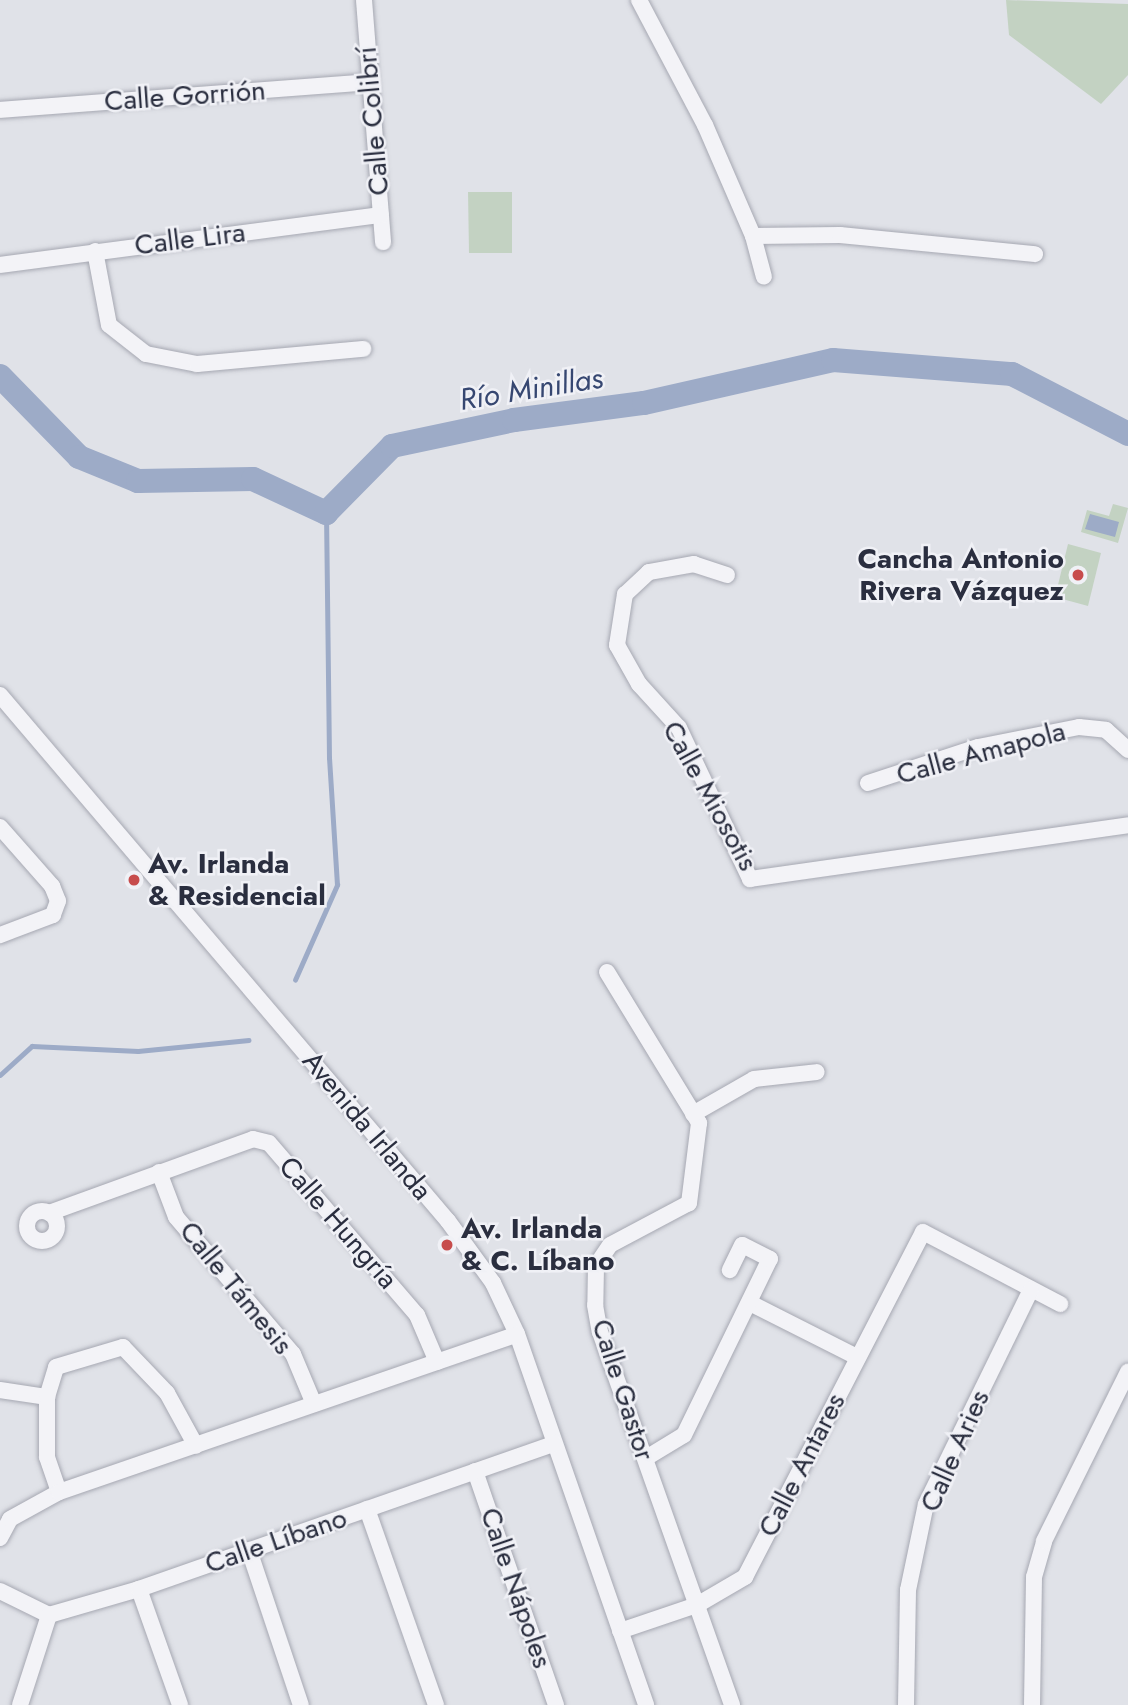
<!DOCTYPE html>
<meta charset="utf-8">
<style>
body{margin:0}
#map{position:relative;width:1128px;height:1705px;overflow:hidden;background:#e0e2e8;font-family:Jost,sans-serif}
div>[style]{position:absolute}
.green>*{inset:0;background:#c3d2c2}
.water>*{inset:0;background:#9dabc7}
.stream>*{height:4.5px;margin:-2.25px;padding:0 2.25px;transform-origin:2.25px;border-radius:2.25px;background:#9dabc7}
.river>*{height:24px;margin:-12px;padding:0 12px;transform-origin:12px;border-radius:12px;background:#9dabc7}
.roads{filter:drop-shadow(0 0 2px #a6a8b2) drop-shadow(0 0 2px #a6a8b2)}
.minor>*{height:16px;margin:-8px;padding:0 8px;transform-origin:8px;border-radius:8px;background:#f3f3f7}
.minor>.ring{margin:-8px;padding:0;box-sizing:content-box;background:none;border:16px solid #f3f3f7;border-radius:50%}
.dots>*{width:19px;height:19px;translate:-50% -50%;box-sizing:border-box;border:4px solid #f0f1f6;border-radius:50%}
span{translate:-50% -50%;white-space:nowrap;text-align:center;line-height:1.15;-webkit-text-stroke:5px #f0f1f6;paint-order:stroke}
.street-label{font-size:28px;color:#2a2e3f}
.poi-label{font-size:28px;color:#2a2e3f;font-weight:700}
.right{translate:-100% -50%;text-align:right}
.left{translate:0 -50%;text-align:left}
.water-label{font-size:30px;color:#364771;font-style:italic}
</style>
<div id="map">
<div class="green">
<div style="clip-path:polygon(1006px 0,1128px 4px,1128px 75px,1101px 104px,1009px 35px)"></div>
<div style="clip-path:polygon(468px 192px,512px 192px,512px 253px,469px 253px)"></div>
<div style="clip-path:polygon(1113px 504px,1128px 508px,1118px 543px,1081px 532px,1087px 510px,1109px 516px)"></div>
<div style="clip-path:polygon(1068px 544px,1101px 553px,1088px 606px,1055px 597px)"></div>
</div>
<div class="water">
<div style="clip-path:polygon(1090px 514px,1119px 522px,1115px 537px,1085px 529px)"></div>
</div>
<div class="stream">
<div style="left:295px;top:980px;width:104px;rotate:-66.1deg"></div>
<div style="left:337px;top:885px;width:127px;rotate:-93.6deg"></div>
<div style="left:329px;top:758px;width:245px;rotate:-90.7deg"></div>
<div style="left:0;top:1075px;width:43px;rotate:-42.2deg"></div>
<div style="left:32px;top:1046px;width:106px;rotate:2.7deg"></div>
<div style="left:138px;top:1051px;width:111px;rotate:-5.7deg"></div>
</div>
<div class="river">
<div style="left:0;top:376px;width:113px;rotate:45.7deg"></div>
<div style="left:79px;top:457px;width:64px;rotate:22.1deg"></div>
<div style="left:138px;top:481px;width:115px;rotate:-1deg"></div>
<div style="left:253px;top:479px;width:81px;rotate:25deg"></div>
<div style="left:326px;top:513px;width:94px;rotate:-45.4deg"></div>
<div style="left:392px;top:446px;width:125px;rotate:-12deg"></div>
<div style="left:514px;top:420px;width:131px;rotate:-7.5deg"></div>
<div style="left:644px;top:403px;width:194px;rotate:-12.8deg"></div>
<div style="left:833px;top:360px;width:180px;rotate:4.5deg"></div>
<div style="left:1012px;top:374px;width:131px;rotate:27.3deg"></div>
</div>
<div class="roads">
<div class="minor">
<div style="left:364px;top:0;width:243px;rotate:85.5deg"></div>
<div style="left:639px;top:0;width:141px;rotate:62.2deg"></div>
<div style="left:705px;top:125px;width:121px;rotate:66.6deg"></div>
<div style="left:753px;top:236px;width:42px;rotate:75deg"></div>
<div style="left:0;top:110px;width:371px;rotate:-4.3deg"></div>
<div style="left:753px;top:236px;width:87px;rotate:-0.7deg"></div>
<div style="left:840px;top:235px;width:196px;rotate:5.6deg"></div>
<div style="left:95px;top:251px;width:75px;rotate:79.3deg"></div>
<div style="left:109px;top:325px;width:47px;rotate:38.1deg"></div>
<div style="left:146px;top:354px;width:52px;rotate:11.1deg"></div>
<div style="left:197px;top:364px;width:167px;rotate:-5.2deg"></div>
<div style="left:0;top:265px;width:384px;rotate:-7.5deg"></div>
<div style="left:727px;top:575px;width:35px;rotate:-162deg"></div>
<div style="left:694px;top:564px;width:46px;rotate:169.9deg"></div>
<div style="left:649px;top:572px;width:33px;rotate:137deg"></div>
<div style="left:625px;top:594px;width:52px;rotate:98.9deg"></div>
<div style="left:617px;top:645px;width:45px;rotate:60.6deg"></div>
<div style="left:639px;top:684px;width:59px;rotate:47.7deg"></div>
<div style="left:679px;top:728px;width:167px;rotate:64.8deg"></div>
<div style="left:750px;top:879px;width:382px;rotate:-8.1deg"></div>
<div style="left:0;top:695px;width:691px;rotate:49.58deg"></div>
<div style="left:448px;top:1221px;width:77px;rotate:54deg"></div>
<div style="left:493px;top:1283px;width:56px;rotate:64.8deg"></div>
<div style="left:517px;top:1334px;width:393px;rotate:70.8deg"></div>
<div style="left:868px;top:783px;width:116px;rotate:-18.1deg"></div>
<div style="left:978px;top:747px;width:103px;rotate:-11.2deg"></div>
<div style="left:1079px;top:727px;width:27px;rotate:6deg"></div>
<div style="left:1106px;top:730px;width:30px;rotate:42deg"></div>
<div style="left:0;top:827px;width:79px;rotate:48.6deg"></div>
<div style="left:52px;top:886px;width:16px;rotate:68deg"></div>
<div style="left:58px;top:901px;width:15px;rotate:110deg"></div>
<div style="left:53px;top:915px;width:57px;rotate:159.3deg"></div>
<div style="left:607px;top:972px;width:177px;rotate:58.6deg"></div>
<div style="left:699px;top:1123px;width:81px;rotate:97.1deg"></div>
<div style="left:689px;top:1203px;width:89px;rotate:152deg"></div>
<div style="left:610px;top:1245px;width:25px;rotate:124deg"></div>
<div style="left:596px;top:1266px;width:39px;rotate:91deg"></div>
<div style="left:595px;top:1305px;width:27px;rotate:80deg"></div>
<div style="left:600px;top:1332px;width:396px;rotate:70.5deg"></div>
<div style="left:693px;top:1114px;width:70px;rotate:-29.8deg"></div>
<div style="left:754px;top:1079px;width:63px;rotate:-6.3deg"></div>
<div style="left:159px;top:1172px;width:48px;rotate:69.3deg"></div>
<div style="left:176px;top:1217px;width:180px;rotate:49.5deg"></div>
<div style="left:293px;top:1354px;width:54px;rotate:67.2deg"></div>
<div class="ring" style="left:27px;top:1211px;width:14px;height:14px"></div>
<div style="left:49px;top:1213px;width:217px;rotate:-19.9deg"></div>
<div style="left:253px;top:1139px;width:16px;rotate:14deg"></div>
<div style="left:269px;top:1143px;width:227px;rotate:49.3deg"></div>
<div style="left:417px;top:1315px;width:51px;rotate:66.9deg"></div>
<div style="left:750px;top:1303px;width:120px;rotate:26.8deg"></div>
<div style="left:0;top:1390px;width:48px;rotate:8.5deg"></div>
<div style="left:646px;top:1458px;width:44px;rotate:-31.2deg"></div>
<div style="left:684px;top:1435px;width:196px;rotate:-64deg"></div>
<div style="left:770px;top:1259px;width:31px;rotate:-153deg"></div>
<div style="left:742px;top:1245px;width:28px;rotate:116deg"></div>
<div style="left:475px;top:1471px;width:248px;rotate:70.9deg"></div>
<div style="left:59px;top:1492px;width:37px;rotate:-109deg"></div>
<div style="left:47px;top:1457px;width:60px;rotate:-90deg"></div>
<div style="left:47px;top:1397px;width:31px;rotate:-73deg"></div>
<div style="left:56px;top:1367px;width:70px;rotate:-16.6deg"></div>
<div style="left:123px;top:1347px;width:64px;rotate:46.3deg"></div>
<div style="left:167px;top:1393px;width:60px;rotate:61.3deg"></div>
<div style="left:367px;top:1509px;width:208px;rotate:70.6deg"></div>
<div style="left:0;top:1538px;width:21px;rotate:-62deg"></div>
<div style="left:10px;top:1519px;width:56px;rotate:-28.9deg"></div>
<div style="left:59px;top:1492px;width:484px;rotate:-19deg"></div>
<div style="left:249px;top:1550px;width:163px;rotate:71.5deg"></div>
<div style="left:139px;top:1589px;width:123px;rotate:70.5deg"></div>
<div style="left:0;top:1591px;width:55px;rotate:26.1deg"></div>
<div style="left:49px;top:1615px;width:94px;rotate:-16.1deg"></div>
<div style="left:139px;top:1589px;width:440px;rotate:-19.3deg"></div>
<div style="left:620px;top:1631px;width:81px;rotate:-18.7deg"></div>
<div style="left:697px;top:1605px;width:56px;rotate:-30.3deg"></div>
<div style="left:745px;top:1577px;width:388px;rotate:-62.7deg"></div>
<div style="left:923px;top:1232px;width:155px;rotate:27.7deg"></div>
<div style="left:20px;top:1705px;width:95px;rotate:-72.1deg"></div>
<div style="left:906px;top:1705px;width:115px;rotate:-89deg"></div>
<div style="left:908px;top:1590px;width:88px;rotate:-78.2deg"></div>
<div style="left:926px;top:1504px;width:238px;rotate:-63.9deg"></div>
<div style="left:1032px;top:1705px;width:128px;rotate:-89.1deg"></div>
<div style="left:1034px;top:1577px;width:37px;rotate:-74deg"></div>
<div style="left:1044px;top:1541px;width:189px;rotate:-63.6deg"></div>
</div>
</div>
<div class="dots">
<div style="left:1078px;top:575px;background:#c74c4c"></div>
<div style="left:134px;top:880px;background:#c74c4c"></div>
<div style="left:447px;top:1245px;background:#c74c4c"></div>
</div>
<div class="street-label">
<span style="left:185px;top:96px;rotate:-4deg">Calle Gorrión</span>
<span style="left:373px;top:121px;rotate:-95deg">Calle Colibrí</span>
<span style="left:190px;top:239px;rotate:-7deg">Calle Lira</span>
<span style="left:981px;top:753px;rotate:-15deg">Calle Amapola</span>
<span style="left:710px;top:796px;rotate:61deg">Calle Miosotis</span>
<span style="left:367px;top:1126px;rotate:50deg">Avenida Irlanda</span>
<span style="left:338px;top:1223px;rotate:49deg">Calle Hungría</span>
<span style="left:236px;top:1288px;rotate:51deg">Calle Támesis</span>
<span style="left:623px;top:1390px;rotate:72deg">Calle Gastor</span>
<span style="left:955px;top:1451px;rotate:-66deg">Calle Aries</span>
<span style="left:802px;top:1465px;rotate:-63deg">Calle Antares</span>
<span style="left:276px;top:1541px;rotate:-19deg">Calle Líbano</span>
<span style="left:516px;top:1588px;rotate:71deg">Calle Nápoles</span>
</div>
<div class="poi-label">
<span class="right" style="left:1064px;top:575px">Cancha Antonio<br>Rivera Vázquez</span>
<span class="left" style="left:148px;top:880px">Av. Irlanda<br>&amp; Residencial</span>
<span class="left" style="left:461px;top:1245px">Av. Irlanda<br>&amp; C. Líbano</span>
</div>
<div class="water-label">
<span style="left:531px;top:389px;rotate:-9deg">Río Minillas</span>
</div>
</div>
